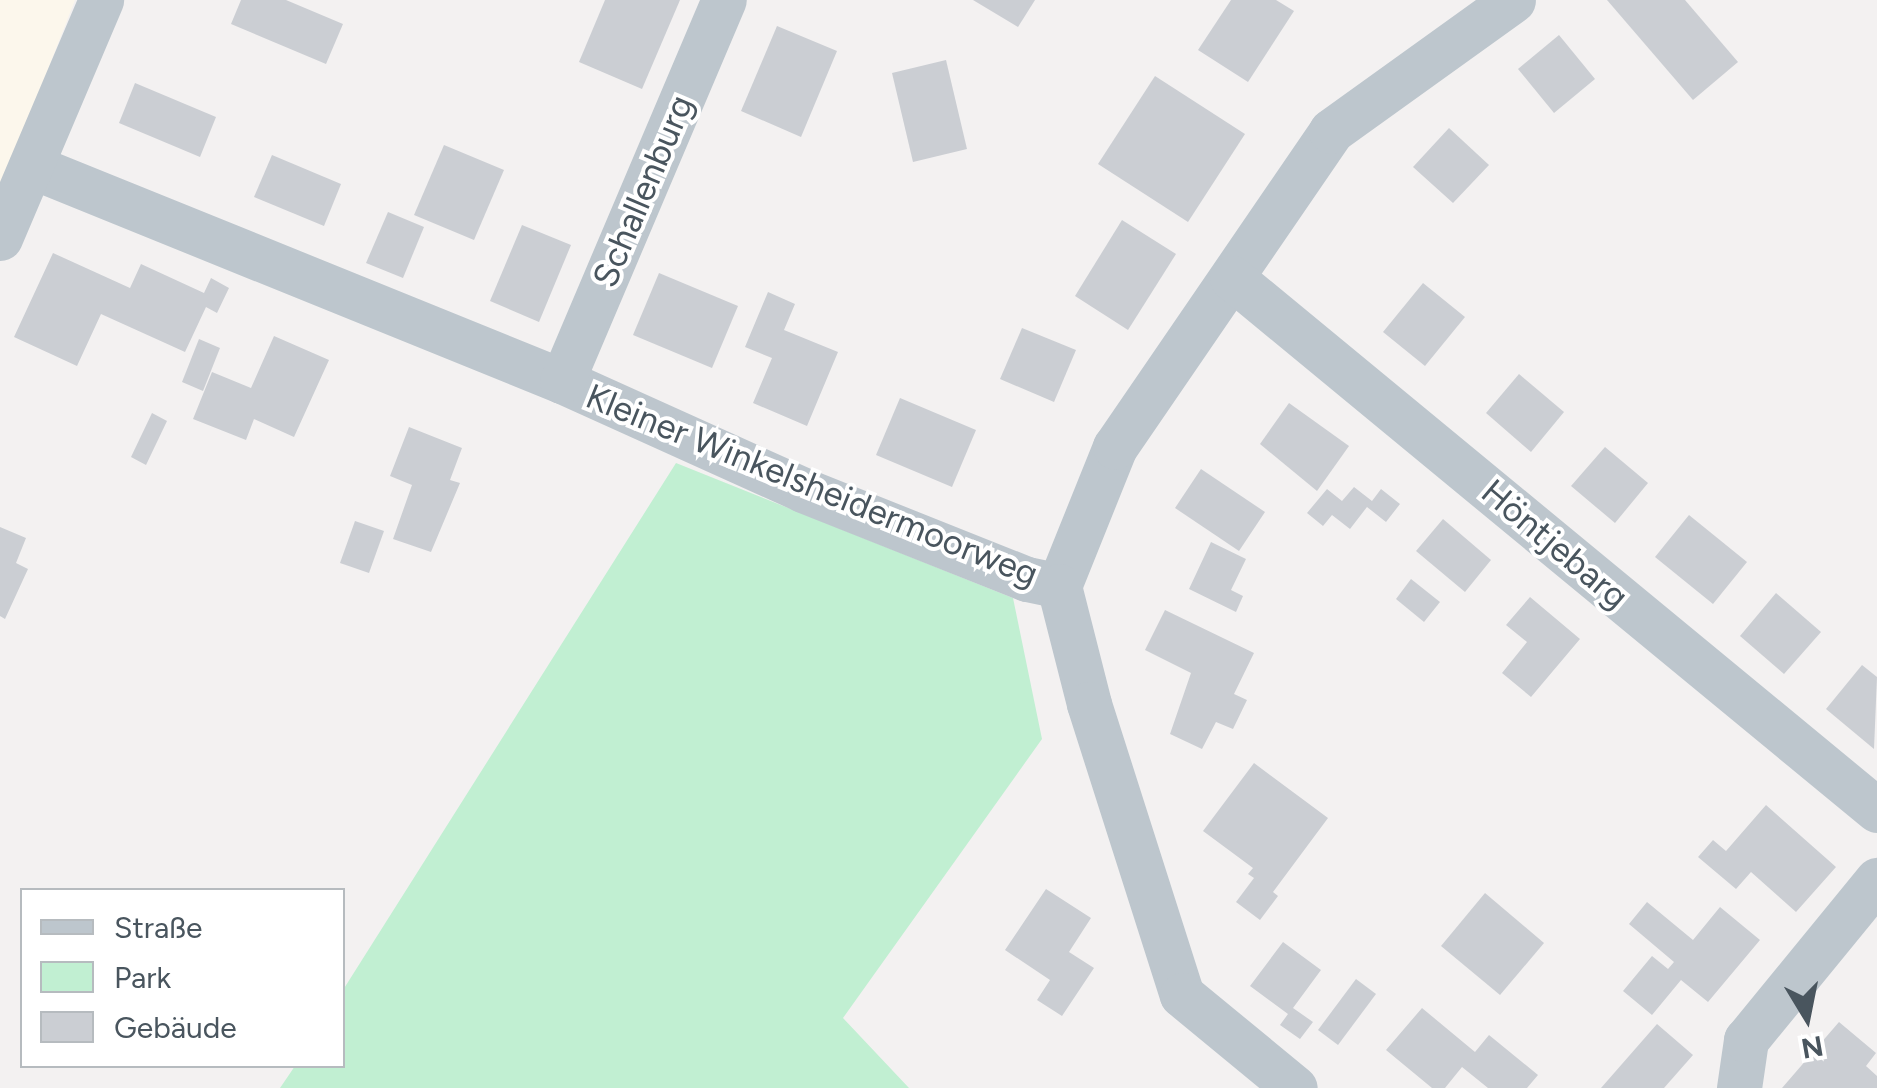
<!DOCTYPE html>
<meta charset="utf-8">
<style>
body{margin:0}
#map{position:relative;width:1877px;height:1088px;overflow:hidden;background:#f3f1f1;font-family:Figtree,sans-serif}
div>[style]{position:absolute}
.commercial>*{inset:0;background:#fcf7ec}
.green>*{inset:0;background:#c1efd2}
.building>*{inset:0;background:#cbced3}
.minor>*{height:45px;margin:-22.5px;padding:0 22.5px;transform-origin:22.5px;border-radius:22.5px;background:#bdc6cd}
span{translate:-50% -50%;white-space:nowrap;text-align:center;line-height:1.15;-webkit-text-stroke:8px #fff;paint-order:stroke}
.street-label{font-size:35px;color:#49555e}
.legend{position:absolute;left:20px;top:888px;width:325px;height:180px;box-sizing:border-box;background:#fff;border:2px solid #b6bbbf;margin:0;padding:12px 18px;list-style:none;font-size:30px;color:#49555e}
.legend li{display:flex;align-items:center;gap:20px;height:50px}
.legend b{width:50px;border:2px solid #b6bbbf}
.north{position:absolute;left:1757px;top:968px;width:100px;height:100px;-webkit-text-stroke:8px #fff;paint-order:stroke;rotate:170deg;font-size:28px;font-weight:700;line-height:40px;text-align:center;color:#49555e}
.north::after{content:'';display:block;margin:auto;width:35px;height:45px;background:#49555e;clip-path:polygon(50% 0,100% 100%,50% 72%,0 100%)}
</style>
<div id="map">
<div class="commercial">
<div style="clip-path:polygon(0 0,75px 0,0 192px)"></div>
</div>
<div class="green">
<div style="clip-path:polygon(676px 463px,1013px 598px,1042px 739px,843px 1018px,909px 1088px,280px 1088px,295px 1066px,342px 1066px,343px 990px)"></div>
</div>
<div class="building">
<div style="clip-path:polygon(241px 0,286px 0,343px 24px,326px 64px,231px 24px)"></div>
<div style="clip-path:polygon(605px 0,680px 0,642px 89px,579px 62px)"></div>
<div style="clip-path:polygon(973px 0,1035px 0,1018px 27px)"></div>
<div style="clip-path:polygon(1231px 0,1276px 0,1294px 11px,1248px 82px,1198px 50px)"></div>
<div style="clip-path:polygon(1607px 0,1685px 0,1738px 62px,1693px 100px)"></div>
<div style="clip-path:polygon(777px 26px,837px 51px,801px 137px,741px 111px)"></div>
<div style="clip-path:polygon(1559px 35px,1595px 79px,1554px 113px,1518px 69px)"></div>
<div style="clip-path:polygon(946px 60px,967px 149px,913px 162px,892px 73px)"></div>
<div style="clip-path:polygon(1155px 76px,1245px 134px,1188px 222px,1098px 164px)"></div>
<div style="clip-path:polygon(135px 83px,216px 117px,200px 157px,119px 123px)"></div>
<div style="clip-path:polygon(1449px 128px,1489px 165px,1453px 203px,1413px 167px)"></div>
<div style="clip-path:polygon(444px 145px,504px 170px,474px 240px,414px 215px)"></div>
<div style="clip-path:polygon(272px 155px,341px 184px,324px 226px,254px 197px)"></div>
<div style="clip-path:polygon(388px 212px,424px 227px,403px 278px,366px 263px)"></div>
<div style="clip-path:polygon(1122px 220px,1176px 254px,1128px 330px,1075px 296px)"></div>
<div style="clip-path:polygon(522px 225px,571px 245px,539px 322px,490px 301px)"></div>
<div style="clip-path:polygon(53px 253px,130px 288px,141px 264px,204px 293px,211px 278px,229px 288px,217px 313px,206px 307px,185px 352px,101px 314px,77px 366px,14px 337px)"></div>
<div style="clip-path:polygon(659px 273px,738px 306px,712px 368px,633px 335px)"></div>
<div style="clip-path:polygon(1423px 283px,1465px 317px,1425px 366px,1383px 332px)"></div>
<div style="clip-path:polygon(768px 292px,795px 304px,784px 330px,838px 352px,807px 426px,753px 403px,772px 358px,745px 347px)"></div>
<div style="clip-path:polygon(1022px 328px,1076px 350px,1054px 402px,1000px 379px)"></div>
<div style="clip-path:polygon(274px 336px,329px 360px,294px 437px,254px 419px,246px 440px,193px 419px,212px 372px,251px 388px)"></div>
<div style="clip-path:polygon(199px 339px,220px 348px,203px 391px,182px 382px)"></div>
<div style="clip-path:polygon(1519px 374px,1564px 412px,1531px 452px,1486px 413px)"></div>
<div style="clip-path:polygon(900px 398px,976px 430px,952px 487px,876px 455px)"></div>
<div style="clip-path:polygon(1289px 403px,1349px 446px,1317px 491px,1260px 444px)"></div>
<div style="clip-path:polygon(152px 413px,167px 421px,146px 465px,131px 457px)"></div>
<div style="clip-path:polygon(409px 427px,462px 448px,450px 480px,460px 483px,431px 552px,393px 539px,412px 485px,390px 476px)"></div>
<div style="clip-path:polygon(1605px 447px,1648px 483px,1615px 523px,1571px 486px)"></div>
<div style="clip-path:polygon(1201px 469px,1265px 512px,1239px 551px,1175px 508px)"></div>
<div style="clip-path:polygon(1354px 487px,1372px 501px,1381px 489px,1400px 504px,1386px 522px,1367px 507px,1350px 529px,1332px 515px,1323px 526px,1307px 513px,1327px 489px,1342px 501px)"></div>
<div style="clip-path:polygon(1689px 515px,1747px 562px,1713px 604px,1655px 557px)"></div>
<div style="clip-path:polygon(1443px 519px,1491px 560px,1465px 592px,1416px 551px)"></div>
<div style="clip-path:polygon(355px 521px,384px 531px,369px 573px,340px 563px)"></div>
<div style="clip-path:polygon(0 527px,26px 538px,16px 563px,28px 569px,5px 619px,0 616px)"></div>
<div style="clip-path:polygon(1211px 542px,1246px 559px,1231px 590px,1243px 596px,1236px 612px,1189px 589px)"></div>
<div style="clip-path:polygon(1411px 579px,1440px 602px,1424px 622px,1396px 599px)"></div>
<div style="clip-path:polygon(1776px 593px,1821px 632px,1784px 674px,1740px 636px)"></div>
<div style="clip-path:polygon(1530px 597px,1580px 639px,1531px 697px,1502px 673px,1527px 642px,1506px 625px)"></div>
<div style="clip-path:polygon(1165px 610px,1254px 653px,1234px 694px,1247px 700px,1233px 729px,1216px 722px,1202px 749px,1170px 734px,1191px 673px,1145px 650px)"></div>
<div style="clip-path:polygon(1862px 665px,1877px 677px,1874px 749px,1826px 709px)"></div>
<div style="clip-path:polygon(1254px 763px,1328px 818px,1273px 892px,1278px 896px,1260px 920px,1236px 902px,1254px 878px,1248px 874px,1253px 868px,1203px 831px)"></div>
<div style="clip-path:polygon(1766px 805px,1836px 867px,1796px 912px,1751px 872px,1736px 889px,1698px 857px,1713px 840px,1726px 851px)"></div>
<div style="clip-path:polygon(1046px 889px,1091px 918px,1069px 952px,1094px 968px,1062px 1016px,1037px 1000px,1050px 980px,1005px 950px)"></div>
<div style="clip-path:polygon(1485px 893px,1544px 943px,1500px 995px,1441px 946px)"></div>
<div style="clip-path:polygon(1647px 902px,1693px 940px,1720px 907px,1760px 940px,1708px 1002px,1681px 980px,1652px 1015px,1623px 991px,1652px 956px,1668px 969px,1674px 962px,1629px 924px)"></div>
<div style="clip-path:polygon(1283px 942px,1321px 970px,1293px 1008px,1313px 1022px,1300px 1039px,1280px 1025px,1288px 1014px,1250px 986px)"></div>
<div style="clip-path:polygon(1356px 979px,1376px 994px,1338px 1045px,1318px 1030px)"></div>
<div style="clip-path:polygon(1422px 1008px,1475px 1052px,1489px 1035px,1538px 1075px,1527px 1088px,1488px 1088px,1462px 1067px,1445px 1088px,1432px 1088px,1386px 1050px)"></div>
<div style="clip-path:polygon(1839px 1022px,1876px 1053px,1866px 1066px,1877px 1076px,1877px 1088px,1782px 1088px)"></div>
<div style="clip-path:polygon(1657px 1024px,1693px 1055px,1664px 1088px,1601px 1088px)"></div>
</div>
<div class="minor">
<div style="left:31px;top:166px;width:573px;rotate:22.04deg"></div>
<div style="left:562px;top:381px;width:265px;rotate:24.3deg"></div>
<div style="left:803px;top:490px;width:241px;rotate:21.7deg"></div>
<div style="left:1027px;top:579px;width:33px;rotate:12deg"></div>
<div style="left:1059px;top:586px;width:150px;rotate:-68.1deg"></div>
<div style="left:1115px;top:447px;width:383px;rotate:-55.6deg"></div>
<div style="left:1331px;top:131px;width:224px;rotate:-35.7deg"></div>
<div style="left:0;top:238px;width:259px;rotate:-67deg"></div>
<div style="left:1232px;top:278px;width:836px;rotate:39.52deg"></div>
<div style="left:562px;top:381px;width:414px;rotate:-67deg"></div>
<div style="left:1059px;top:586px;width:122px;rotate:75.7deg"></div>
<div style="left:1089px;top:704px;width:305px;rotate:72.3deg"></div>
<div style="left:1182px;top:995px;width:146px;rotate:39.5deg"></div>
<div style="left:1739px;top:1088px;width:49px;rotate:-81.7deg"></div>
<div style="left:1746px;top:1040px;width:207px;rotate:-50.7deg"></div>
</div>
<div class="street-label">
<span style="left:643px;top:191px;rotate:-67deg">Schallenburg</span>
<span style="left:812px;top:485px;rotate:22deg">Kleiner Winkelsheidermoorweg</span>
<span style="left:1555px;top:544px;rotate:40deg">Höntjebarg</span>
</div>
<ul class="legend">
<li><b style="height:12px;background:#bdc6cd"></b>Straße</li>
<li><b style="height:28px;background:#c1efd2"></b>Park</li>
<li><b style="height:28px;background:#cbced3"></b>Gebäude</li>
</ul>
<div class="north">N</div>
</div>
